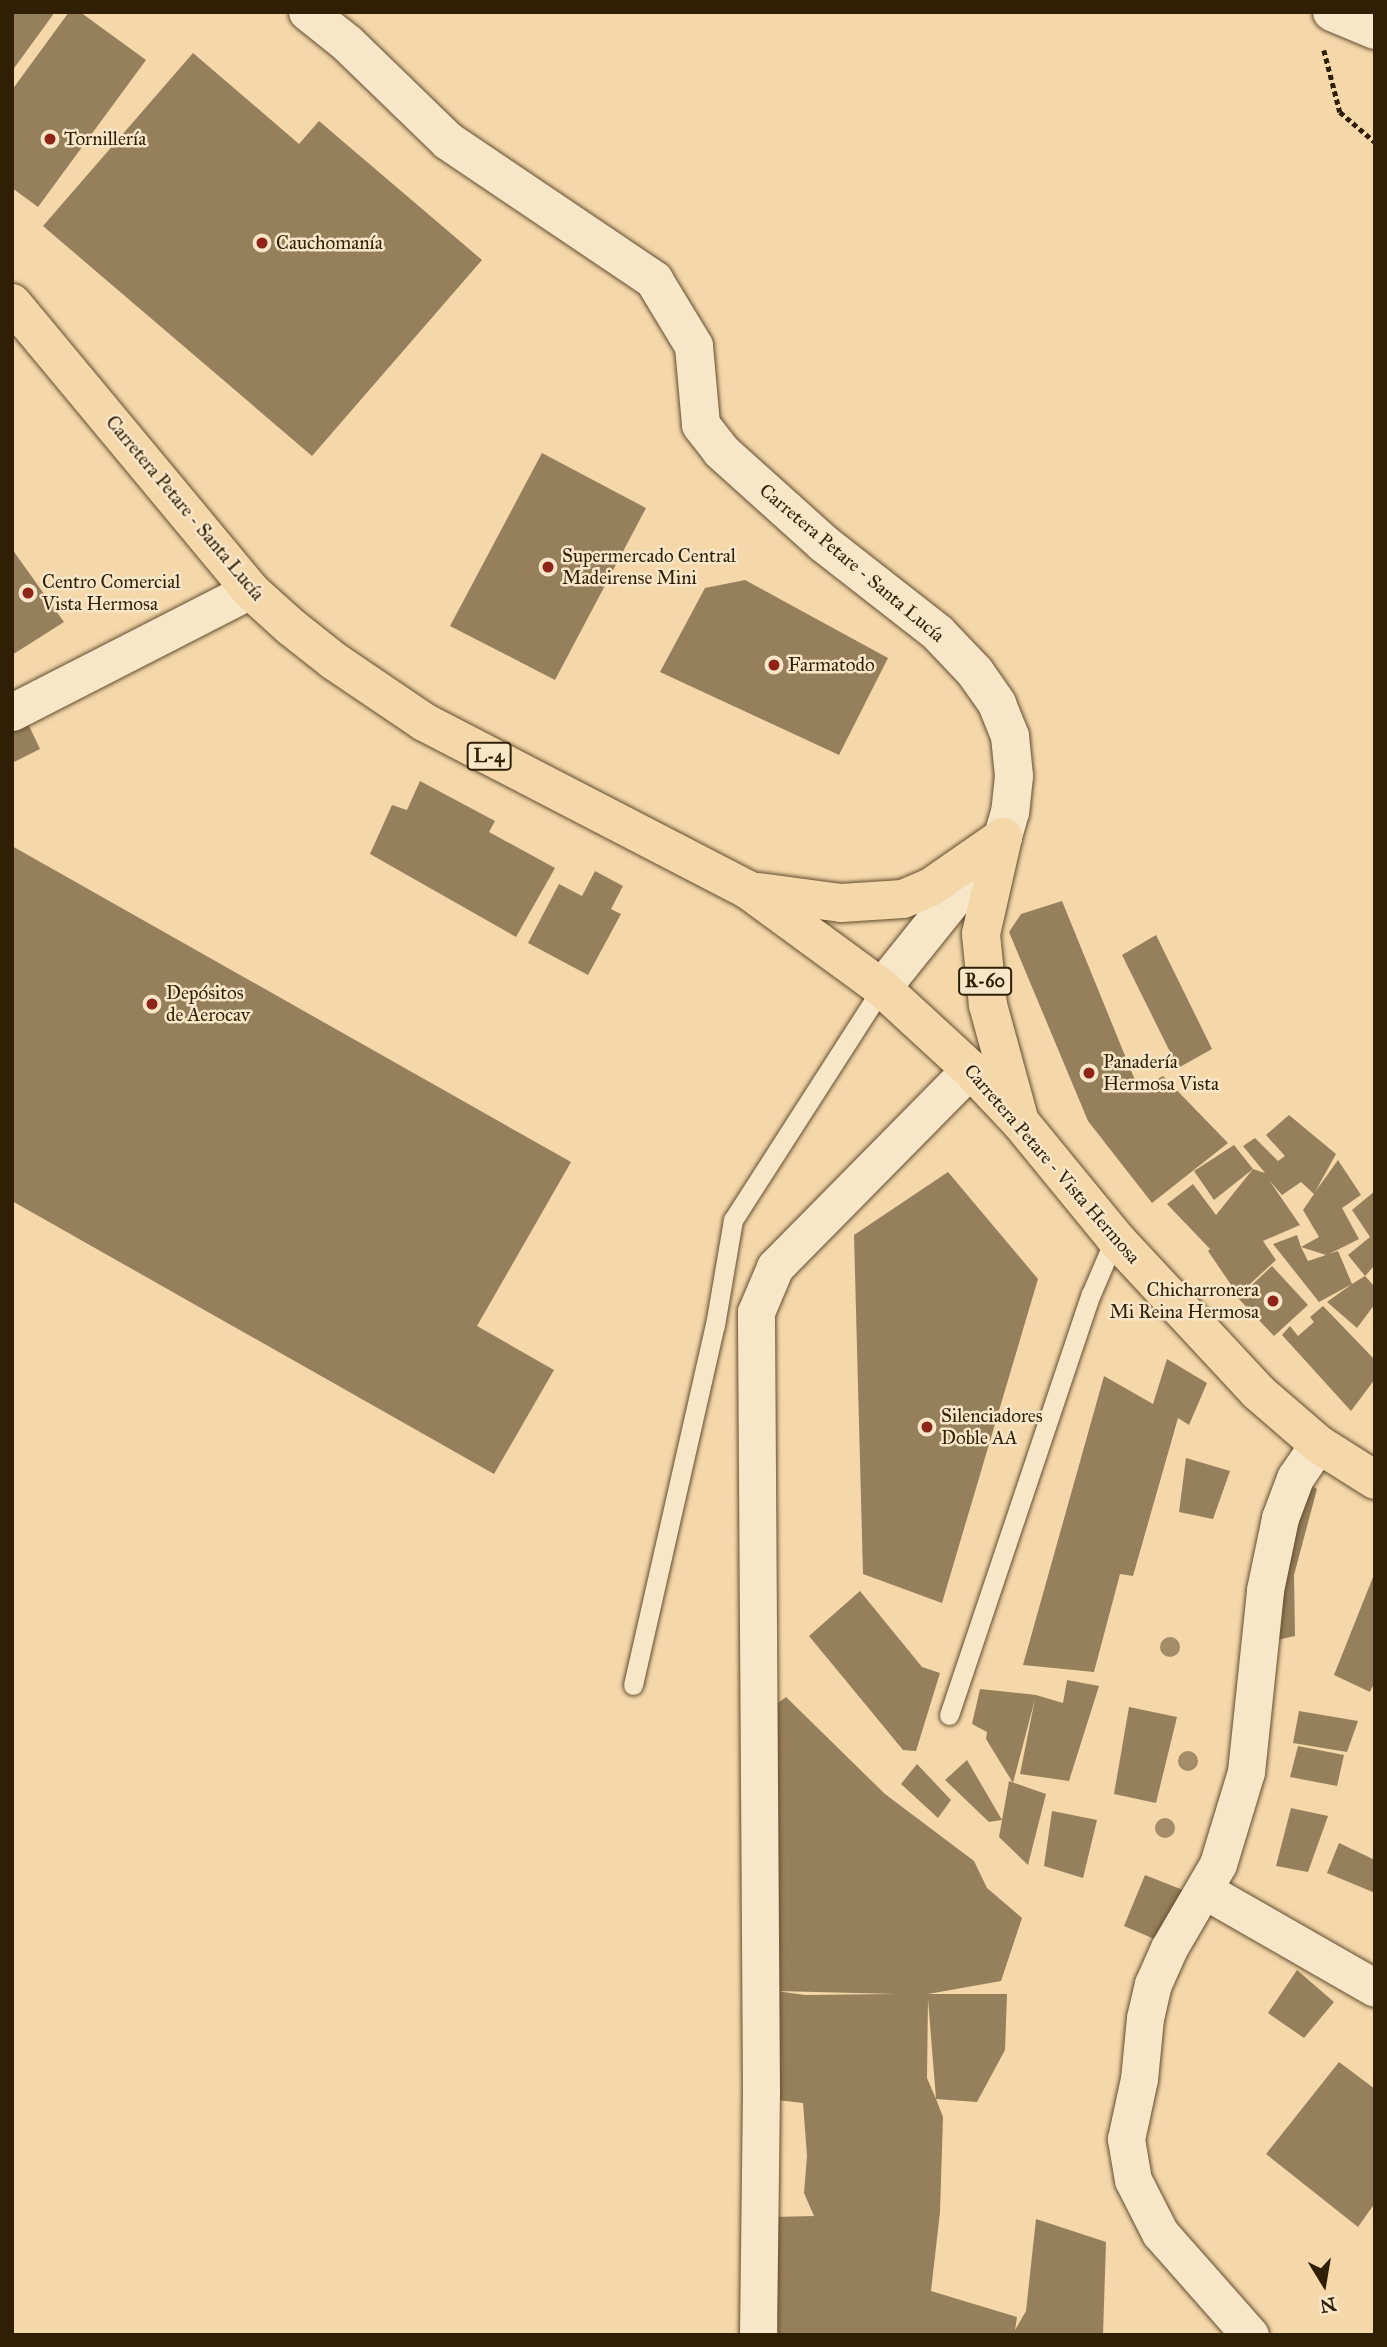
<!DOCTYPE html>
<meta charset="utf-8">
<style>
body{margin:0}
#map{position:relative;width:1387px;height:2347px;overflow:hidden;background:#f4d8aa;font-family:"IM FELL Great Primer",serif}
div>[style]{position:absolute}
.building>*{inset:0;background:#967f5b}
.path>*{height:4.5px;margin-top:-2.25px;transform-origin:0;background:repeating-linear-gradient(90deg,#301f05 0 5px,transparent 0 8.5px)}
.roads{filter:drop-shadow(0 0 2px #614d2e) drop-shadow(0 0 2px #614d2e)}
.service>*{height:19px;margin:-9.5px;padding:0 9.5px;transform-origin:9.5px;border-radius:9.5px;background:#f8e6c8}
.minor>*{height:37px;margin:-18.5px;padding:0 18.5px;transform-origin:18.5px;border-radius:18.5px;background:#f8e6c8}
.tertiary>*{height:38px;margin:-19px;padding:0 19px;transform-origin:19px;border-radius:19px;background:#f8e6c8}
.primary>*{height:38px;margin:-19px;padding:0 19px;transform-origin:19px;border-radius:19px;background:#f4d8aa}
.trees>*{width:20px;height:20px;margin:-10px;border-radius:50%;background:#a38c66}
.dots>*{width:19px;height:19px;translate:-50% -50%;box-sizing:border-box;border:4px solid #f8e6c8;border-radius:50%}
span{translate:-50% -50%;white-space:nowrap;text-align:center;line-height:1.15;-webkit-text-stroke:5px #f8e6c8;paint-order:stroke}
.shield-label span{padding:2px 5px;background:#f8e6c8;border:2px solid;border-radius:5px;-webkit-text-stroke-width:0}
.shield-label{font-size:18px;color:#301f05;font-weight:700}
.poi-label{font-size:19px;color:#301f05}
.left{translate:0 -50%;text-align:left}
.right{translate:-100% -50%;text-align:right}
.street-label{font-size:19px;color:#301f05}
.frame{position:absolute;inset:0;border:14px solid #301f05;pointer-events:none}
.north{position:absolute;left:1289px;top:2249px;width:70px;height:70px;-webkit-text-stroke:5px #f8e6c8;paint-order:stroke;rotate:169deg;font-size:19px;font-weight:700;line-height:28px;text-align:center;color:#301f05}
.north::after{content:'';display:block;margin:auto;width:24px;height:32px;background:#301f05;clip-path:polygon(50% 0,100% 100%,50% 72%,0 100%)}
</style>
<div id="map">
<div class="building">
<div style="clip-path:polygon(12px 12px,55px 12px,12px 71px)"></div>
<div style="clip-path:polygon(69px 12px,80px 12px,146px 60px,38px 207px,12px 188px,12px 90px)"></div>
<div style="clip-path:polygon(193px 53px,299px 144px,319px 121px,482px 260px,312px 456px,43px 226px)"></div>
<div style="clip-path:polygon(542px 453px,646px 508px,555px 680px,450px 626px)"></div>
<div style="clip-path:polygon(12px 549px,64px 622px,12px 655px)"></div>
<div style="clip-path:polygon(745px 580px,888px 658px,839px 755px,660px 672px,705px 588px)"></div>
<div style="clip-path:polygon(24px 715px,40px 749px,12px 763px,12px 721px)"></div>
<div style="clip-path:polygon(420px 781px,495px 821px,489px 832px,555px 868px,516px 937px,370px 854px,392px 805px,407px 810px)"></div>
<div style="clip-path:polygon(12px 846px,571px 1162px,477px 1326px,554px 1370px,494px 1474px,12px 1201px)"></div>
<div style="clip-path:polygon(595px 871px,623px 886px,611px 909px,621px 914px,588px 975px,528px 943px,559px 884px,582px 896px)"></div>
<div style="clip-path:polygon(1062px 901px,1139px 1090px,1163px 1076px,1228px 1143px,1152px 1203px,1088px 1121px,1009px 932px,1021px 914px)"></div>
<div style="clip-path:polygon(1156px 935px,1212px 1049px,1178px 1068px,1122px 955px)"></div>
<div style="clip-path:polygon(evenodd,1289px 1115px,1336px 1154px,1315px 1192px,1338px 1160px,1361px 1195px,1342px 1208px,1359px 1239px,1329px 1254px,1338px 1251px,1352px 1284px,1365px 1276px,1375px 1287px,1375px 1304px,1357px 1328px,1327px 1302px,1352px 1284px,1319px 1302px,1273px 1244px,1297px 1235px,1301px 1247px,1319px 1237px,1303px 1210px,1314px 1194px,1301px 1182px,1282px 1195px,1269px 1180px,1300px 1225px,1263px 1241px,1276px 1260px,1238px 1295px,1208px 1251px,1210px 1249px,1167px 1204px,1193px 1184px,1216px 1215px,1253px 1169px,1265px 1173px,1243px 1146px,1255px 1138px,1278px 1161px,1285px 1156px,1266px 1135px,1289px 1115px,1301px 1247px,1326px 1255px,1308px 1261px,1301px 1247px)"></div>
<div style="clip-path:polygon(1234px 1145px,1253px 1169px,1214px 1200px,1194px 1171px)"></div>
<div style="clip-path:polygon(948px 1172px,1038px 1279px,942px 1603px,863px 1574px,854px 1235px)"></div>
<div style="clip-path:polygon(1375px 1191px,1375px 1265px,1365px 1276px,1348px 1255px,1370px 1237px,1352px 1210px)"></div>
<div style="clip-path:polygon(1272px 1266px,1308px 1305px,1274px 1336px,1238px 1298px)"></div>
<div style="clip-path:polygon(1323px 1306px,1375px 1360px,1375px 1379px,1351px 1411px,1282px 1335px,1290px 1326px,1298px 1336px,1314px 1322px,1310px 1317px)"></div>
<div style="clip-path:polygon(1167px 1359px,1207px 1383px,1189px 1425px,1178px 1418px,1133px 1576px,1120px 1574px,1094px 1672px,1023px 1665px,1104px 1376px,1153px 1404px)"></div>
<div style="clip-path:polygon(1186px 1458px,1230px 1471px,1213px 1519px,1179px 1512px)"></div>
<div style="clip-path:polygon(1299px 1479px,1317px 1489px,1294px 1575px,1295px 1636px,1277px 1640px,1290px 1523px)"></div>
<div style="clip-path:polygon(1375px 1572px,1375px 1681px,1370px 1692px,1334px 1675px)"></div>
<div style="clip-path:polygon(860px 1591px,922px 1667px,940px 1673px,916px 1751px,903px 1750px,809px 1636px)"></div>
<div style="clip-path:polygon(1067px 1680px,1099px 1686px,1069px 1781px,1020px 1774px,1035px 1699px,1013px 1783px,986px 1739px,987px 1732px,972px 1724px,980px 1689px,1036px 1695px,1063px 1703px)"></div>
<div style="clip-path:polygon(evenodd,786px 1697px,885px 1794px,974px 1861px,987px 1888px,1022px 1918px,1001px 1981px,928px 1994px,1007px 1994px,1005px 2050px,977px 2102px,936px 2099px,943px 2117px,940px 2212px,931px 2291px,1017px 2317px,1015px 2330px,1026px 2311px,1036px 2219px,1106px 2242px,1103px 2335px,778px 2335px,773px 2217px,814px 2216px,804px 2193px,807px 2156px,803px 2103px,768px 2099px,766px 1712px,786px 1697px,776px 1991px,896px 1994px,805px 1995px,776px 1991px,786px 1697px,928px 1999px,936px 2099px,927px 2078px,928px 1999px)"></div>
<div style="clip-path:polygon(1129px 1707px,1177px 1717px,1156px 1803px,1114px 1794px)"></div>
<div style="clip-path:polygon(1299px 1711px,1358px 1721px,1347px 1752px,1293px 1743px)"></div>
<div style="clip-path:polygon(1298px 1746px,1344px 1755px,1337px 1786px,1290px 1777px)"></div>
<div style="clip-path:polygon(967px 1760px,1002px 1820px,989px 1822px,945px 1780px)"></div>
<div style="clip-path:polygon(917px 1764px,951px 1800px,938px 1818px,901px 1784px)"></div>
<div style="clip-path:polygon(1009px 1781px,1046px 1794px,1028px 1865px,999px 1837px)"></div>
<div style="clip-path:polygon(1291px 1808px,1328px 1816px,1308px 1872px,1276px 1866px)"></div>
<div style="clip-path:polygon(1052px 1811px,1097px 1820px,1083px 1878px,1044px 1866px)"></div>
<div style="clip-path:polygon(1339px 1843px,1375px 1860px,1375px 1893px,1327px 1873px)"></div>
<div style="clip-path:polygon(1145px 1875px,1188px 1892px,1159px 1941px,1124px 1926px)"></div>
<div style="clip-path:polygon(1297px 1970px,1334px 2002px,1304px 2038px,1268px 2013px)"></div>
<div style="clip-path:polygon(1339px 2062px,1375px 2089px,1375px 2203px,1358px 2227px,1266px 2154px)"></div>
</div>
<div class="path">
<div style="left:1324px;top:50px;width:64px;rotate:75.5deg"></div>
<div style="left:1340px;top:112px;width:46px;rotate:40.6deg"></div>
</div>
<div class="roads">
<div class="service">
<div style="left:633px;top:1685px;width:369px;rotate:-77.2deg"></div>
<div style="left:715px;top:1325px;width:107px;rotate:-80.3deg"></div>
<div style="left:733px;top:1220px;width:276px;rotate:-57.3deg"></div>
<div style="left:949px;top:1715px;width:444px;rotate:-71.4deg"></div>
<div style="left:1091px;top:1294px;width:61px;rotate:-66.8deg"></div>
</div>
<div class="minor">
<div style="left:12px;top:712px;width:267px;rotate:-27.1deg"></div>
<div style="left:1204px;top:1890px;width:197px;rotate:29.8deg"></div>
<div style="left:758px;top:2335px;width:243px;rotate:-89.3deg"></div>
<div style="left:761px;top:2092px;width:780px;rotate:-90.37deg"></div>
<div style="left:756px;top:1312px;width:49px;rotate:-67.1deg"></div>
<div style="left:775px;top:1267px;width:278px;rotate:-45.4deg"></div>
<div style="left:1250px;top:2335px;width:136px;rotate:-131.4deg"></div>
<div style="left:1160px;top:2233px;width:59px;rotate:-117deg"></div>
<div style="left:1133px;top:2180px;width:42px;rotate:-99.7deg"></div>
<div style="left:1126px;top:2139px;width:61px;rotate:-77.8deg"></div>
<div style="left:1139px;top:2079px;width:61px;rotate:-84.4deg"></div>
<div style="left:1145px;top:2018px;width:35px;rotate:-77deg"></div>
<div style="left:1153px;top:1984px;width:39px;rotate:-66deg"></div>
<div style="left:1169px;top:1948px;width:97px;rotate:-59.7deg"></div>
<div style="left:1218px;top:1864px;width:96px;rotate:-73.1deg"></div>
<div style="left:1246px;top:1772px;width:183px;rotate:-84deg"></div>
<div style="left:1265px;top:1590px;width:74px;rotate:-78.2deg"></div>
<div style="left:1280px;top:1518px;width:43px;rotate:-69.4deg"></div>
<div style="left:1295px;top:1478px;width:41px;rotate:-55.9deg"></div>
</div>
<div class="tertiary">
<div style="left:308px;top:12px;width:50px;rotate:38.5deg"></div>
<div style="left:347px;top:43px;width:141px;rotate:44.1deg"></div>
<div style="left:448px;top:141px;width:249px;rotate:34deg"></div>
<div style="left:654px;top:280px;width:77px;rotate:58.8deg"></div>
<div style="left:694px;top:346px;width:79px;rotate:84.9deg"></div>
<div style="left:701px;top:425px;width:33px;rotate:52deg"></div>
<div style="left:721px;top:451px;width:137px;rotate:42deg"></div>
<div style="left:823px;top:543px;width:146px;rotate:38deg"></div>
<div style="left:938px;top:633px;width:54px;rotate:46.5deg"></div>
<div style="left:975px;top:672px;width:39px;rotate:55deg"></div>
<div style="left:997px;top:704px;width:35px;rotate:68deg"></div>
<div style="left:1010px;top:736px;width:40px;rotate:84.3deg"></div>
<div style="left:1014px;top:776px;width:36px;rotate:96deg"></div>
<div style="left:1010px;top:812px;width:26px;rotate:106deg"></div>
<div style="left:1003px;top:837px;width:193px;rotate:128.7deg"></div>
<div style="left:1332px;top:12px;width:47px;rotate:22.7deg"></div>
</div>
<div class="primary">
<div style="left:12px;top:303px;width:373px;rotate:50.3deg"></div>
<div style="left:250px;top:590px;width:55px;rotate:42.1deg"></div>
<div style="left:291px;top:627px;width:55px;rotate:38.3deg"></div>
<div style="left:334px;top:661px;width:109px;rotate:34.1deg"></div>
<div style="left:424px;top:722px;width:365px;rotate:27.4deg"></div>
<div style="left:748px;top:890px;width:166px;rotate:36.2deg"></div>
<div style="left:882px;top:988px;width:120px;rotate:42.6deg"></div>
<div style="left:970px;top:1069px;width:74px;rotate:46.6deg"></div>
<div style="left:1021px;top:1123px;width:149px;rotate:50.7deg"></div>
<div style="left:1115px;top:1238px;width:210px;rotate:47.1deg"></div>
<div style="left:1258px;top:1392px;width:79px;rotate:40.9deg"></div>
<div style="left:1318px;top:1444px;width:67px;rotate:32.3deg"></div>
<div style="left:1003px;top:837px;width:99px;rotate:102.8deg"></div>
<div style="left:981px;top:934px;width:71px;rotate:84.4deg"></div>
<div style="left:988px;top:1005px;width:114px;rotate:74.7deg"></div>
<div style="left:759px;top:892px;width:83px;rotate:7.6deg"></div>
<div style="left:841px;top:903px;width:62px;rotate:-3.7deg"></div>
<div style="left:903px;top:899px;width:30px;rotate:-23deg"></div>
<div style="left:931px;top:887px;width:88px;rotate:-34.8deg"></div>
</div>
</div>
<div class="trees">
<div style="left:1170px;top:1647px"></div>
<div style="left:1188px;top:1761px"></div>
<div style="left:1165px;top:1828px"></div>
</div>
<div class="dots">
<div style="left:50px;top:139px;background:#8f2418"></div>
<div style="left:262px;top:243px;background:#8f2418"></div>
<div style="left:548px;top:567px;background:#8f2418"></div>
<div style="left:28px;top:593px;background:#8f2418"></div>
<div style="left:774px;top:665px;background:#8f2418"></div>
<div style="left:152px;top:1004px;background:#8f2418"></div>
<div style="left:1089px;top:1073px;background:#8f2418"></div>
<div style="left:1273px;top:1301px;background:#8f2418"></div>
<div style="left:927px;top:1427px;background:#8f2418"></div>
</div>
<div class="shield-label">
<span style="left:489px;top:756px">L-4</span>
<span style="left:985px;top:981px">R-60</span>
</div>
<div class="poi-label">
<span class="left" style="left:64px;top:139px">Tornillería</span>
<span class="left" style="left:276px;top:243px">Cauchomanía</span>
<span class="left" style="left:562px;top:567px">Supermercado Central<br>Madeirense Mini</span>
<span class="left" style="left:42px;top:593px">Centro Comercial<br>Vista Hermosa</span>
<span class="left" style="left:788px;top:665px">Farmatodo</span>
<span class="left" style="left:166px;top:1004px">Depósitos<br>de Aerocav</span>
<span class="left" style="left:1103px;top:1073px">Panadería<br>Hermosa Vista</span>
<span class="right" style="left:1259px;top:1301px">Chicharronera<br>Mi Reina Hermosa</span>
<span class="left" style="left:941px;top:1427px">Silenciadores<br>Doble AA</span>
</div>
<div class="street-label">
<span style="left:185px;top:508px;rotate:50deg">Carretera Petare - Santa Lucía</span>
<span style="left:852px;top:563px;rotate:40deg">Carretera Petare - Santa Lucía</span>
<span style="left:1052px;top:1164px;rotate:49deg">Carretera Petare - Vista Hermosa</span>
</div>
<div class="frame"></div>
<div class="north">N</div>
</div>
